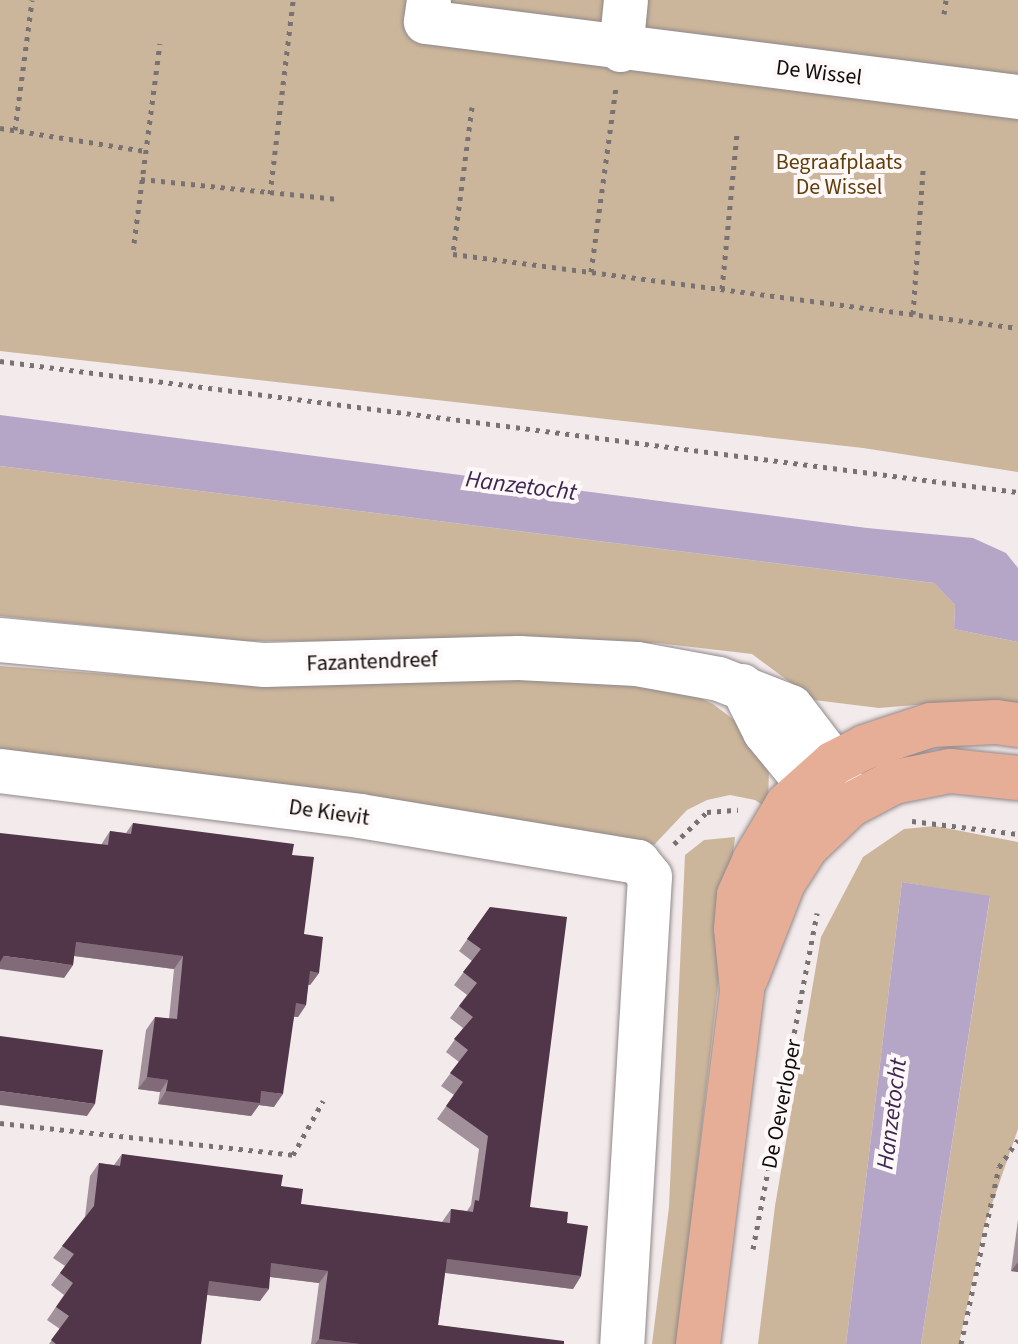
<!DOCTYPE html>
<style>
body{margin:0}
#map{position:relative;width:1018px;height:1344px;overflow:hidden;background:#f3eaeb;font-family:"Source Sans 3",sans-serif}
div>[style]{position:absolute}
.green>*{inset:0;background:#ccb69b}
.water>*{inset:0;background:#b5a6c7}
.path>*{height:5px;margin-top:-2.5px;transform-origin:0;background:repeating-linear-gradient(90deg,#787272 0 4px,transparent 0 10px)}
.roads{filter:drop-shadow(0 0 2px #908889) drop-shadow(0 0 2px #908889)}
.minor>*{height:44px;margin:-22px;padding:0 22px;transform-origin:22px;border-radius:22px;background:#fff}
.major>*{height:44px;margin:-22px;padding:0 22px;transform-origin:22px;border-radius:22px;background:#e6ad97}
.wall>*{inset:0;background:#a2909a}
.shaded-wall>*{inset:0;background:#826b79}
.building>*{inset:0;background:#513548}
span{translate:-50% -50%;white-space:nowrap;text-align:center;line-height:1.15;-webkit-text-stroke:8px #fff8f9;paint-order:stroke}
.street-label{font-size:22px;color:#0f0c0c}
.park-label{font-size:22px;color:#603e08}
.water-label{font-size:24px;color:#3d2652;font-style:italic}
</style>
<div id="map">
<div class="green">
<div style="clip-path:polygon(0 0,1018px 0,1018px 472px,863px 448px,0 351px)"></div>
<div style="clip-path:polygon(0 466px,934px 583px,955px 605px,954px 629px,1018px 642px,1018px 710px,951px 702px,879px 708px,814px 700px,752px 654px,657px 643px,244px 641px,0 616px)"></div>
<div style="clip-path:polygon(0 666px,214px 682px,389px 676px,613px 683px,685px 691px,713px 704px,742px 726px,769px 767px,768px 809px,755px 800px,730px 795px,707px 800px,687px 810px,654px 845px,382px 801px,0 755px)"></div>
<div style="clip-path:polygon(935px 826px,1018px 842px,1018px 1129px,984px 1227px,959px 1344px,921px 1344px,990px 897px,902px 882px,846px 1344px,758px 1344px,775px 1206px,821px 937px,863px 857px,904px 829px)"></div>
<div style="clip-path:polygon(735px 837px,677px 1344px,652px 1344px,669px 1207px,685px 855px,704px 840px)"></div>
</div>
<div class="water">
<div style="clip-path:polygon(0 415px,867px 528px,973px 538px,1006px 553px,1018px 568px,1018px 642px,954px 629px,955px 605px,934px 583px,0 466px)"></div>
<div style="clip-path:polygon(902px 882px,990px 896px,921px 1344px,846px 1344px)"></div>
</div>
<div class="path">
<div style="left:944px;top:14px;width:14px;rotate:-82deg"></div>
<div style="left:472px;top:107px;width:148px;rotate:97.4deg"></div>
<div style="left:453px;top:254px;width:570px;rotate:7.46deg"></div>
<div style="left:0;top:128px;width:147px;rotate:9deg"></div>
<div style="left:15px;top:130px;width:131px;rotate:-82.5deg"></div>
<div style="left:141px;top:179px;width:198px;rotate:5.8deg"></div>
<div style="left:270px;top:194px;width:195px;rotate:-83.2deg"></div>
<div style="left:134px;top:243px;width:201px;rotate:-82.6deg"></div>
<div style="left:591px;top:272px;width:188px;rotate:-82.3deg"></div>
<div style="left:722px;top:289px;width:157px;rotate:-84.5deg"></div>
<div style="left:913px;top:314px;width:144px;rotate:-86deg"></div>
<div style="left:0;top:361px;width:1026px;rotate:7.33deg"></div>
<div style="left:912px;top:821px;width:107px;rotate:7deg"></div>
<div style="left:674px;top:844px;width:46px;rotate:-44.1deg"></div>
<div style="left:707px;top:812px;width:31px;rotate:-4deg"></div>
<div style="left:0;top:1123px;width:295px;rotate:6.2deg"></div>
<div style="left:293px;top:1155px;width:62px;rotate:-60.9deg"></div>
<div style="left:753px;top:1249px;width:342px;rotate:-79.2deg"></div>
<div style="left:961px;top:1344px;width:181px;rotate:-77.9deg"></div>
<div style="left:999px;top:1167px;width:33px;rotate:-55deg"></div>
</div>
<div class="roads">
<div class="minor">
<div style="left:429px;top:0;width:22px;rotate:98deg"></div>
<div style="left:426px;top:22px;width:597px;rotate:7.22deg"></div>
<div style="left:621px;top:50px;width:50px;rotate:-84.3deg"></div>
<div style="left:0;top:640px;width:266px;rotate:5.4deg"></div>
<div style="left:265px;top:665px;width:254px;rotate:-1.6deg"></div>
<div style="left:519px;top:658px;width:118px;rotate:2.9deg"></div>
<div style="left:637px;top:664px;width:83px;rotate:10.4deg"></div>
<div style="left:719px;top:679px;width:77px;rotate:21.3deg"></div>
<div style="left:791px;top:707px;width:71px;rotate:52.5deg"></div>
<div style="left:834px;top:763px;width:40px;rotate:69deg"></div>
<div style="left:742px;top:686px;width:51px;rotate:63.4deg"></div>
<div style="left:765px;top:732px;width:66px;rotate:50.5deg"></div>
<div style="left:807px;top:783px;width:40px;rotate:26.6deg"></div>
<div style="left:0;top:771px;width:363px;rotate:7.1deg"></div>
<div style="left:360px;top:816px;width:282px;rotate:9.4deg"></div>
<div style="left:638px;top:862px;width:19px;rotate:51deg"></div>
<div style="left:650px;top:877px;width:468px;rotate:93.4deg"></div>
</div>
<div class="major">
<div style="left:746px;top:978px;width:102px;rotate:-68.7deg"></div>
<div style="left:783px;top:883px;width:43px;rotate:-57.4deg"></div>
<div style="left:806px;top:847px;width:61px;rotate:-43.7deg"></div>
<div style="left:850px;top:805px;width:50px;rotate:-27.6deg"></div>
<div style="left:894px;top:782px;width:57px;rotate:-11.1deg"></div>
<div style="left:950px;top:771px;width:68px;rotate:5.9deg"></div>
<div style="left:698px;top:1344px;width:356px;rotate:-82.9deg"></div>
<div style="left:742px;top:991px;width:62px;rotate:-95.5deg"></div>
<div style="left:736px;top:929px;width:34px;rotate:-85deg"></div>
<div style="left:739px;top:895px;width:37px;rotate:-66deg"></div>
<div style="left:754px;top:861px;width:65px;rotate:-59.5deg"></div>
<div style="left:787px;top:805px;width:63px;rotate:-41.8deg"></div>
<div style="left:834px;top:763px;width:35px;rotate:-27deg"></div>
<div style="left:865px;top:747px;width:70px;rotate:-18.4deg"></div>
<div style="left:931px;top:725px;width:65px;rotate:-2.6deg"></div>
<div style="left:996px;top:722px;width:22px;rotate:8deg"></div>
</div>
</div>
<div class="wall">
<div style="clip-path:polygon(133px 823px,292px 855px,304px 934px,319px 973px,310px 985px,308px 985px,306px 1005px,298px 1017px,294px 1017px,274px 1107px,259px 1105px,251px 1116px,158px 1104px,160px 1092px,138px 1089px,146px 1030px,155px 1017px,169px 1019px,174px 969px,74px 956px,73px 965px,64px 978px,37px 838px,101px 845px,110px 831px,126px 833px)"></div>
<div style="clip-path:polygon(490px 907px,530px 1207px,567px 1223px,581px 1276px,573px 1289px,445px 1273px,438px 1325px,564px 1344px,311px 1344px,319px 1283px,270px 1277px,260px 1301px,207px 1295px,201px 1344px,49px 1344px,60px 1329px,47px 1320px,64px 1295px,51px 1285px,65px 1266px,53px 1258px,85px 1217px,90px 1176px,99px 1163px,114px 1165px,122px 1154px,281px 1186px,301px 1204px,442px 1222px,451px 1209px,467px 1211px,471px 1205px,479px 1149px,437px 1119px,454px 1095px,441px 1086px,459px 1062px,446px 1052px,463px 1028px,450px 1018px,467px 995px,454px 985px,472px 961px,459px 951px)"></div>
<div style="clip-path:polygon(1018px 1220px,1018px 1272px,1011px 1271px)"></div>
</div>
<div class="shaded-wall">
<div style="clip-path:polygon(76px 942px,183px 956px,174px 969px,67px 955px)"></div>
<div style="clip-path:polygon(4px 956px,73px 965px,64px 978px,0 969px,0 961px)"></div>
<div style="clip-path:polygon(310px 971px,319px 973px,310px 985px,301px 984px)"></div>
<div style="clip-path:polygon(296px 1003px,306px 1005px,298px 1017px,287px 1016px)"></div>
<div style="clip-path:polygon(147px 1077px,168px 1080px,160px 1092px,138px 1089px)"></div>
<div style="clip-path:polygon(0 1091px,95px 1104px,87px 1116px,0 1105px)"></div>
<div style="clip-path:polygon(166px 1091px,261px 1091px,283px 1094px,274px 1107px,259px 1105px,251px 1116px,158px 1104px)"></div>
<div style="clip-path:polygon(447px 1259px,581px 1276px,573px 1289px,439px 1272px)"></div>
<div style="clip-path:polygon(1018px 1262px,1018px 1272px,1011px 1271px)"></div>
<div style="clip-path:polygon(271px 1263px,328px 1271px,319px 1283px,262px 1276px)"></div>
<div style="clip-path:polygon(209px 1281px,269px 1289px,260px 1301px,200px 1294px)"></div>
<div style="clip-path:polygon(319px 1339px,360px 1344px,315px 1344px)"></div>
</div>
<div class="building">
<div style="clip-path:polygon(133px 823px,294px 844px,292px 855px,314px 857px,304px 934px,323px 937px,319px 973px,310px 971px,306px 1005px,296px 1003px,283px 1094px,261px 1091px,260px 1103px,166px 1091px,168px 1080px,147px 1077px,155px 1017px,177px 1019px,183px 956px,76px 942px,73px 965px,4px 956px,0 962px,0 833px,108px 845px,110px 831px,131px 834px)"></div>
<div style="clip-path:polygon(490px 907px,567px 917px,530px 1207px,568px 1212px,567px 1223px,588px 1226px,581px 1276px,447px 1259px,438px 1325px,564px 1341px,564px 1344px,360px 1344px,319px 1339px,328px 1271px,271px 1263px,269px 1289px,209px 1281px,201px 1344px,56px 1344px,51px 1340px,69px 1316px,56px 1307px,73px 1283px,60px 1273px,74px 1254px,62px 1246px,94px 1206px,99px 1163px,120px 1166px,122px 1154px,283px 1175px,281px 1186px,303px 1189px,301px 1204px,450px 1223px,451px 1209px,473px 1212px,475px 1200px,479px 1201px,488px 1136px,446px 1106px,463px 1082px,450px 1073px,468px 1050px,454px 1039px,473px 1017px,459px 1006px,477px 983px,463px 972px,481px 949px,467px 939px)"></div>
<div style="clip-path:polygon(0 1036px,103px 1050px,95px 1104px,0 1091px)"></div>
</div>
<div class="street-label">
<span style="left:819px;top:73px;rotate:7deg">De Wissel</span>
<span style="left:372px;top:662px;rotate:-2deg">Fazantendreef</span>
<span style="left:329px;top:813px;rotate:8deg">De Kievit</span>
<span style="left:782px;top:1104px;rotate:-79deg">De Oeverloper</span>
</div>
<div class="park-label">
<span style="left:839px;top:175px">Begraafplaats<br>De Wissel</span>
</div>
<div class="water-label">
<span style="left:521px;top:486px;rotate:7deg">Hanzetocht</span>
<span style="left:892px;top:1114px;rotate:-83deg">Hanzetocht</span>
</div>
</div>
